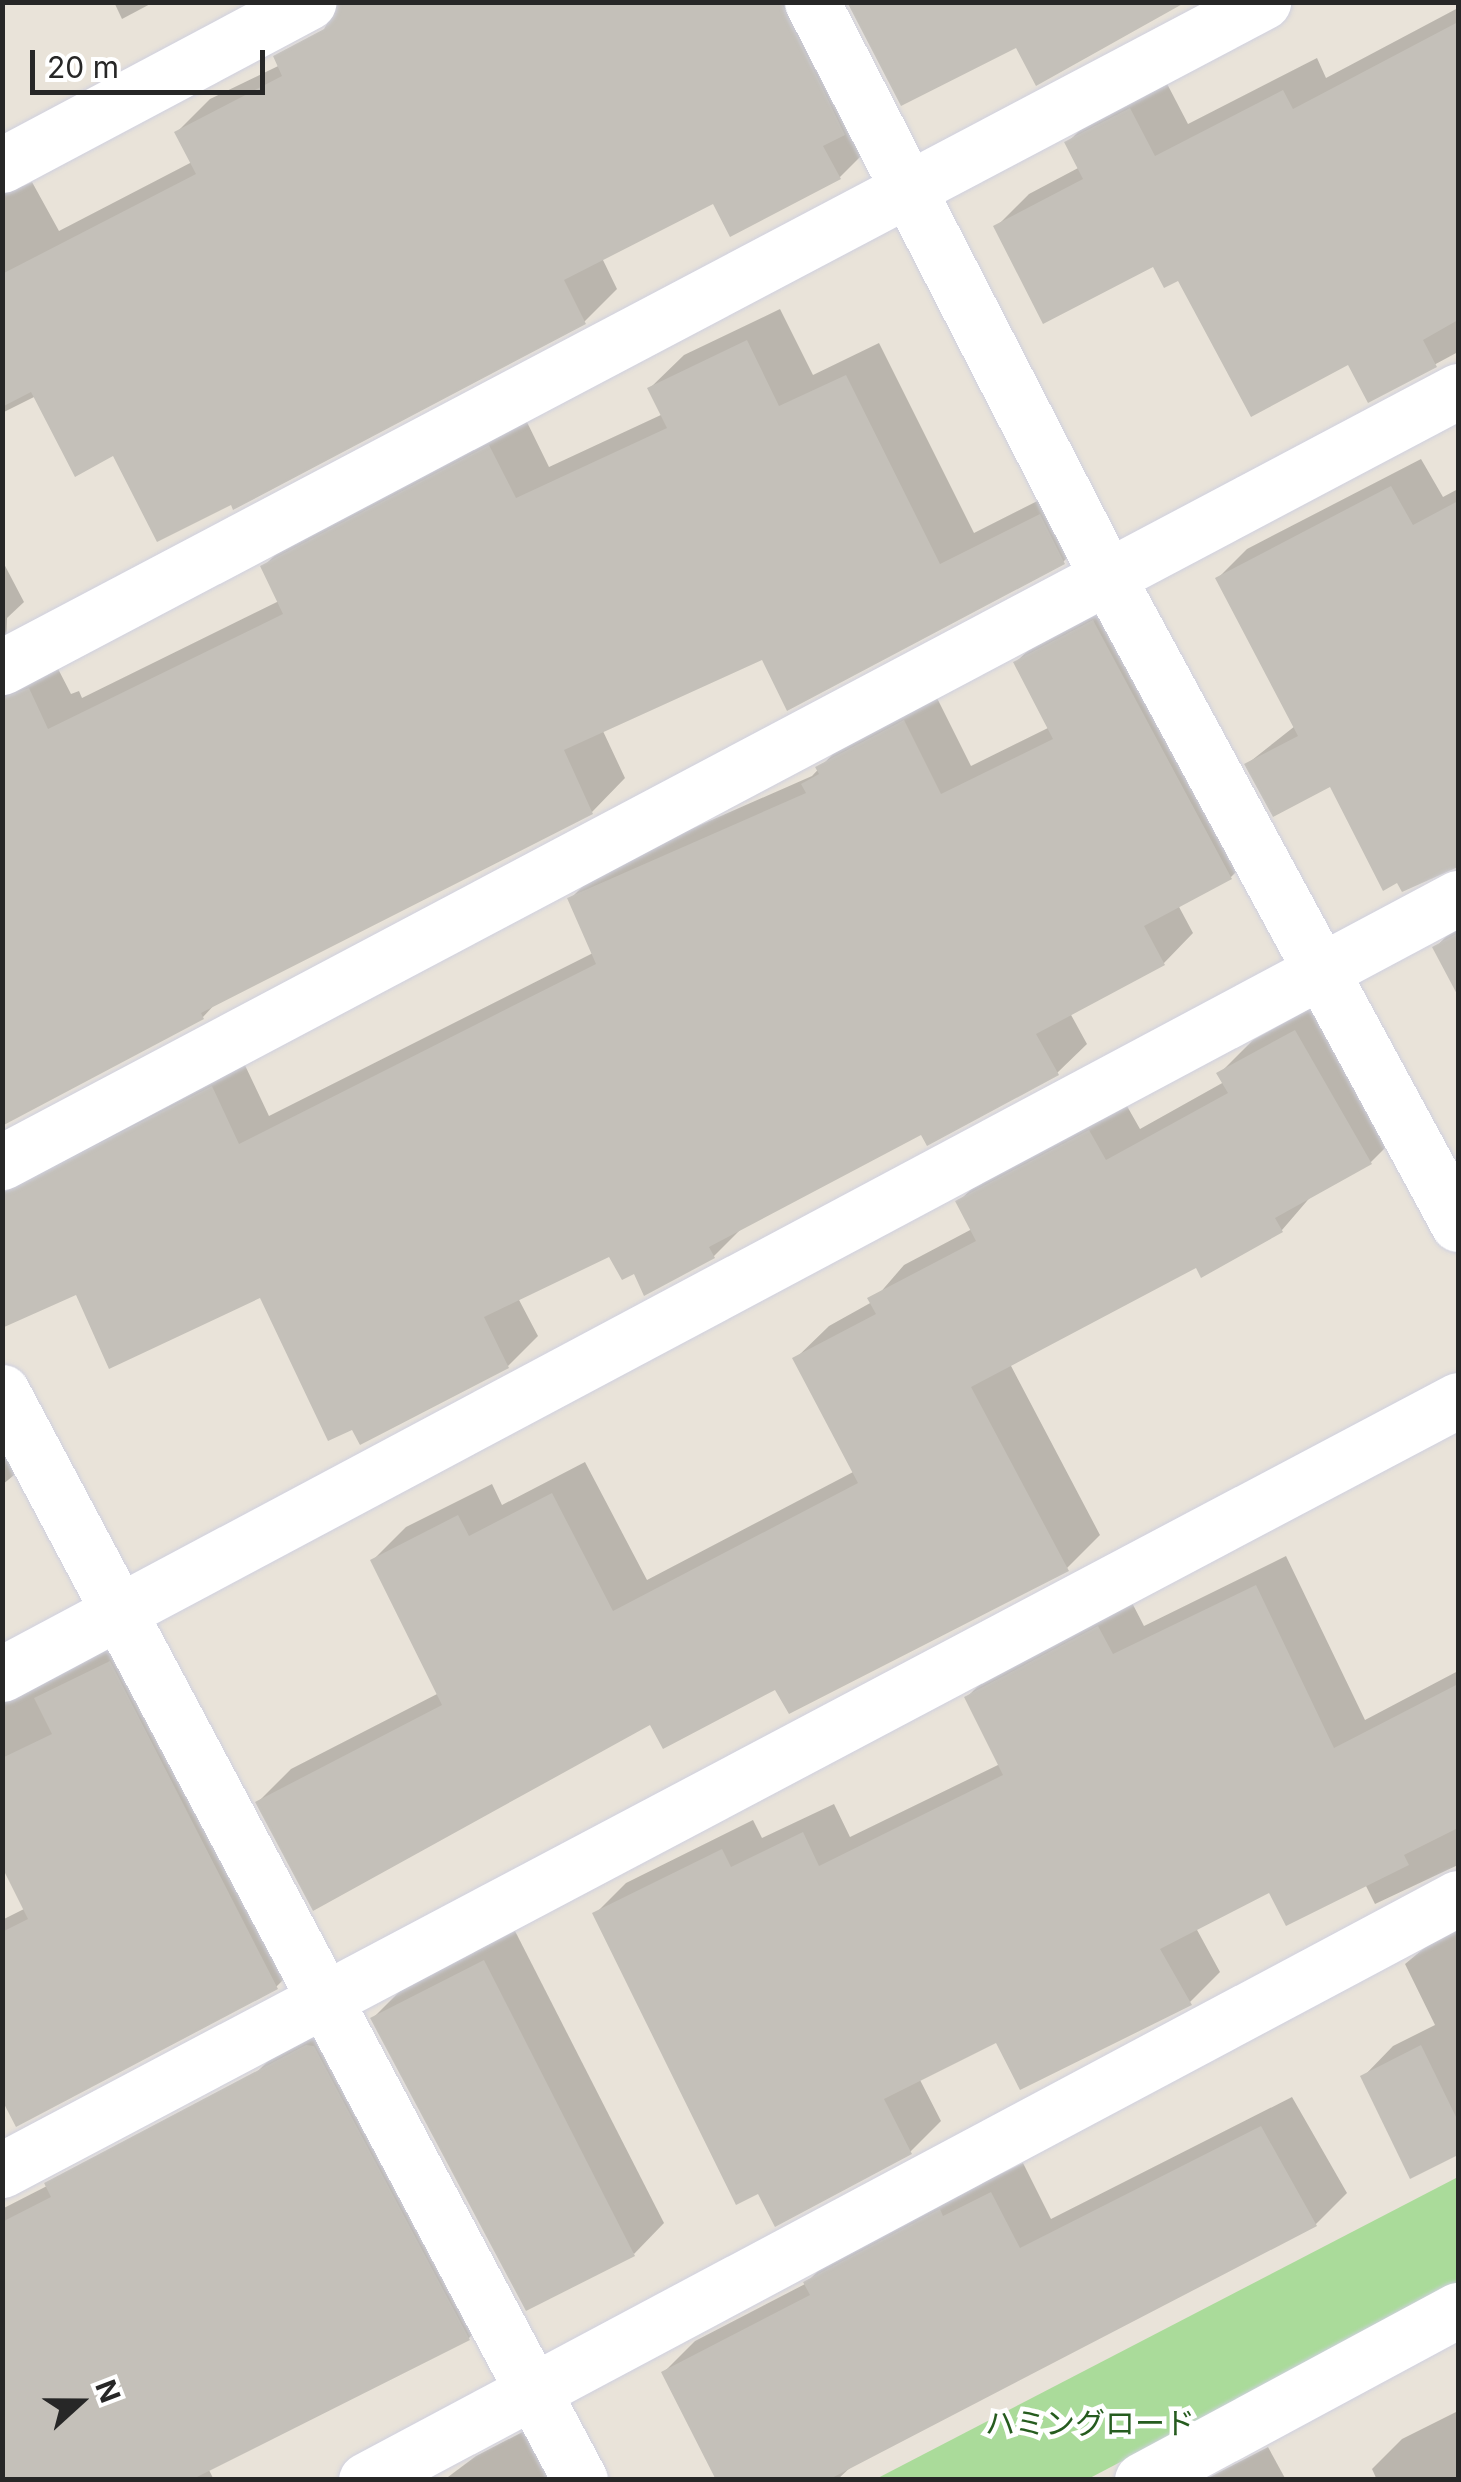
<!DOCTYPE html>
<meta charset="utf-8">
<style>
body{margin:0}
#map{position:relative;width:1461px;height:2482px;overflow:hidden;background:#e9e3d9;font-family:Inter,"Noto Sans JP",sans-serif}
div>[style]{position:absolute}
.green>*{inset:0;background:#aadb9a}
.shadow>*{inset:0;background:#0003}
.building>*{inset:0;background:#c4c0b9}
.roads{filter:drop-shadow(0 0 2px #cfd0df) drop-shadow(0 0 2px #cfd0df)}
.street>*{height:55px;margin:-27.5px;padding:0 27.5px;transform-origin:27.5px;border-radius:27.5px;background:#fff}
span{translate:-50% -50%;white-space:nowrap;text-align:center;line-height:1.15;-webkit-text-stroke:9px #fff;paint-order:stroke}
.park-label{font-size:30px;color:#265c1f}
.frame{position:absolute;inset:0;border:5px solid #272727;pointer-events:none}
.north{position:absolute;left:30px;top:2352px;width:100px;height:100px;-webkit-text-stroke:8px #fff;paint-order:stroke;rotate:69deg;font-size:28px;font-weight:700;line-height:40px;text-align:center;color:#272727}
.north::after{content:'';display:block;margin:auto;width:35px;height:45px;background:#272727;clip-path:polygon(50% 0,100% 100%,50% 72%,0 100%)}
.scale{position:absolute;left:30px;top:50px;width:235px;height:45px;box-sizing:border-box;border:5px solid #272727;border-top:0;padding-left:12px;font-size:30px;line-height:35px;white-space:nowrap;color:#272727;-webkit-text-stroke:8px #fff;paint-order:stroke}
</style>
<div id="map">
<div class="green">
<div style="clip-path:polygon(1458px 2177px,1458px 2285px,1088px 2479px,874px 2480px)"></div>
</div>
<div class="shadow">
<div style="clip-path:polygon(114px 2px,154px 2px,122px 19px)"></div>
<div style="clip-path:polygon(410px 2px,827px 2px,873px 144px,840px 177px,714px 201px,602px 258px,617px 289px,584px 322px,232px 501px,114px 453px,36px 396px,2px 413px,2px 150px,23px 186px,32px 182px,59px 231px,192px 162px,177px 132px,210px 99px)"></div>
<div style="clip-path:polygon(1458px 8px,1458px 352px,1369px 400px,1349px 362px,1154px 264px,996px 227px,1029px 194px,1080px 167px,1068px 142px,1101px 109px,1163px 76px,1188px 124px,1317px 58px,1326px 78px)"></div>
<div style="clip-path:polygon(780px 309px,813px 375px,879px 343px,974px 533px,1073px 483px,1096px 529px,1063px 562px,763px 656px,602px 729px,625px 778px,592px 812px,217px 1002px,203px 1017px,2px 1124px,2px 560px,24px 602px,7px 618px,6px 647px,54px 661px,71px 694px,79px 691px,82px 698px,279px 601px,263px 567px,296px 534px,523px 414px,549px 467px,663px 414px,650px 388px,684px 355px)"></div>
<div style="clip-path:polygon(1421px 459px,1443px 497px,1458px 489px,1458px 864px,1403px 889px,1331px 784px,1247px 764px,1295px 726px,1218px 578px,1247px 549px)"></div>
<div style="clip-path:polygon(1123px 592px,1260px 848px,1231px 877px,1178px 905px,1193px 933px,1164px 963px,1070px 1013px,1087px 1044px,1057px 1073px,922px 1131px,745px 1225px,714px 1256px,635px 1271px,610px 1254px,518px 1298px,538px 1336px,508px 1366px,261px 1295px,77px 1292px,23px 1188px,52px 1159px,242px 1059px,269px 1116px,593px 953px,570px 899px,600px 869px,812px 776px,848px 738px,934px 692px,971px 766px,1050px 727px,1016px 662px,1046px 633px)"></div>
<div style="clip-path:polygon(1458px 924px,1458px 991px,1435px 948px)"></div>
<div style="clip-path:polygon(1329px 998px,1404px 1129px,1371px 1162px,1313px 1194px,1282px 1230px,1197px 1265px,1010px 1364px,1100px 1535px,1067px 1568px,776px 1686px,651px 1721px,258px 1802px,291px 1769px,439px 1693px,373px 1560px,406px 1527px,492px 1484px,502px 1505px,585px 1462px,647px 1580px,855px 1471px,795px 1359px,829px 1326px,872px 1302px,904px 1265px,972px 1229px,958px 1202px,992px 1169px,1123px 1099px,1140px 1129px,1224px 1082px,1220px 1073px,1253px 1040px)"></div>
<div style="clip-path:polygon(2px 1360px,3px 1376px,43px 1451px,2px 1485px)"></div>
<div style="clip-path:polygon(1286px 1556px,1365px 1720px,1458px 1671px,1458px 1865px,1375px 1904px,1365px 1884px,1270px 1890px,1196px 1928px,1220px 1972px,1190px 2002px,997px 2039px,919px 2078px,941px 2121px,910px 2152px,595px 1914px,626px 1883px,753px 1820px,762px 1838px,834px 1804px,850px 1837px,1000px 1764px,967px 1697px,997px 1667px,1129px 1597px,1144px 1626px)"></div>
<div style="clip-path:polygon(141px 1632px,307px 1956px,276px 1987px,2px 2089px,2px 1920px,26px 1908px,2px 1861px,2px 1700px)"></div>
<div style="clip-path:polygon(1458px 1920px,1458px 2152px,1412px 2176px,1363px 2077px,1393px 2046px,1435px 2025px,1405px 1964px)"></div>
<div style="clip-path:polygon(515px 1931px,664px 2223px,634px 2254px,373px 2018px,404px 1987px)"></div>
<div style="clip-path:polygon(344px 2017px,498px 2308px,469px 2338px,208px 2468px,214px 2480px,2px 2480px,2px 2209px,258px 2078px,256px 2073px,286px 2043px)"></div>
<div style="clip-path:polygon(1292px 2097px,1347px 2193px,1316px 2224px,855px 2463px,837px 2480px,719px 2480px,664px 2372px,695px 2341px,805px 2284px,837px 2252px,1023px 2163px,1051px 2219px)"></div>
<div style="clip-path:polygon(1458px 2411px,1458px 2480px,1377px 2480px,1372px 2469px,1402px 2439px)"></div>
<div style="clip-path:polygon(555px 2415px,591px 2480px,444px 2480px,476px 2456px)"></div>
<div style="clip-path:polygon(1268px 2447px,1286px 2480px,1204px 2480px)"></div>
</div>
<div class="building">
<div style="clip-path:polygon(339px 2px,781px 2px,845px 135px,823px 146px,841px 179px,730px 237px,713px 204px,564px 280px,586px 324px,233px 510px,231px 505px,157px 542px,113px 456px,75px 477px,31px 392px,2px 407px,2px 274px,196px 174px,174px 132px,282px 76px,273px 56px,324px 29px)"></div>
<div style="clip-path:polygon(847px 2px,1186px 2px,1036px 86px,1016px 48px,901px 106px)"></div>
<div style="clip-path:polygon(1458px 22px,1458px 320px,1423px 340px,1437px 367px,1368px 403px,1348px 365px,1251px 417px,1178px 281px,1164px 288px,1153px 267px,1043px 324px,993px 226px,1083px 179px,1064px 142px,1130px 108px,1155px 156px,1283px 90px,1293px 109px)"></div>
<div style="clip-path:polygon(747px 340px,779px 406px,846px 375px,940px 564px,1040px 514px,1065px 564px,787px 711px,762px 660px,564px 750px,593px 814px,201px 1013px,204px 1019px,2px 1126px,2px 698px,29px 688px,48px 729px,283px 614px,260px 566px,489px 445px,516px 498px,667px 428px,647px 388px)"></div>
<div style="clip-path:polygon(1391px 486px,1413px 525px,1458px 501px,1458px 867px,1402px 892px,1397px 883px,1383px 891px,1330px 787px,1273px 817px,1244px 764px,1298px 736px,1215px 578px)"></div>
<div style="clip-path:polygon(1093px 620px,1232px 879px,1144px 926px,1165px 965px,1036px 1034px,1059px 1075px,927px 1146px,921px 1135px,709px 1247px,715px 1258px,644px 1296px,634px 1274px,622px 1280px,609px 1257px,484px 1317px,509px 1368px,360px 1445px,352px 1430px,328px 1441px,260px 1298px,109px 1369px,76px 1295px,2px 1328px,2px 1193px,212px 1086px,239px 1144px,596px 964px,567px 898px,806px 793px,801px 784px,819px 774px,815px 767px,904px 720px,941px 794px,1053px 739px,1013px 662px)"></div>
<div style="clip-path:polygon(1458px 933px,1458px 996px,1432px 947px)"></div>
<div style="clip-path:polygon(1295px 1030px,1372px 1164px,1275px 1218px,1283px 1232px,1201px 1278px,1196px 1268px,971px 1387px,1069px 1571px,789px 1714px,775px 1690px,663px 1749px,650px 1725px,313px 1911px,255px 1802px,442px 1705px,370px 1560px,458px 1515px,469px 1536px,552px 1493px,613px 1611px,858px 1483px,792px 1358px,876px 1314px,867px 1298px,976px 1241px,955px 1201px,1089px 1130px,1106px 1160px,1228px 1093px,1216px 1073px)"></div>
<div style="clip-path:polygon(1256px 1585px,1334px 1748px,1458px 1684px,1458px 1828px,1404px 1855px,1409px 1865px,1286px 1926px,1269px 1893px,1160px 1949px,1192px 2005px,1020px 2090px,996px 2043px,884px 2099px,912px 2154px,775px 2227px,758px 2194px,736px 2205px,592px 1913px,722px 1849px,731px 1867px,803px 1832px,819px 1866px,1003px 1775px,964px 1697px,1098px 1626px,1113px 1654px)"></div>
<div style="clip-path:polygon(110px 1661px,278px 1989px,16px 2127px,2px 2100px,2px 1932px,28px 1919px,2px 1867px,2px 1758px,52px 1734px,34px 1698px)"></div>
<div style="clip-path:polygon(484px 1960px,635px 2256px,526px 2311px,370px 2018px)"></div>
<div style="clip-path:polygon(306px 2045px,314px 2046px,470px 2340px,191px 2480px,2px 2480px,2px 2222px,51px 2197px,44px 2183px)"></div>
<div style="clip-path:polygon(1421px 2045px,1458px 2121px,1458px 2155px,1410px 2179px,1360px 2076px)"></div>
<div style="clip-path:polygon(1261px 2126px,1317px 2226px,828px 2480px,716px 2480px,661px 2372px,810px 2295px,803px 2282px,940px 2209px,943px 2216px,991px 2192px,1020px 2248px)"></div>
</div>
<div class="roads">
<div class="street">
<div style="left:812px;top:2px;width:645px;rotate:62.8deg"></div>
<div style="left:1107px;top:576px;width:737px;rotate:61.56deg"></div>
<div style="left:2px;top:165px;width:347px;rotate:-28deg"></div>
<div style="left:2px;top:667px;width:1426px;rotate:-27.81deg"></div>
<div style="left:2px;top:1162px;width:1648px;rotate:-27.9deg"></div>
<div style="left:2px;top:1392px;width:1232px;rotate:62.02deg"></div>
<div style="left:2px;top:1674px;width:1650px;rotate:-28.06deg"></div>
<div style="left:2px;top:2170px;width:1647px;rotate:-27.87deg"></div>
<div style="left:366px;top:2480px;width:1237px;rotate:-28.06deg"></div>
<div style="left:1142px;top:2480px;width:359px;rotate:-28.3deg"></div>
</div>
</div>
<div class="park-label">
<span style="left:1090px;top:2423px">ハミングロード</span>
</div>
<div class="frame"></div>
<div class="north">N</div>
<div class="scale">20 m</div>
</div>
